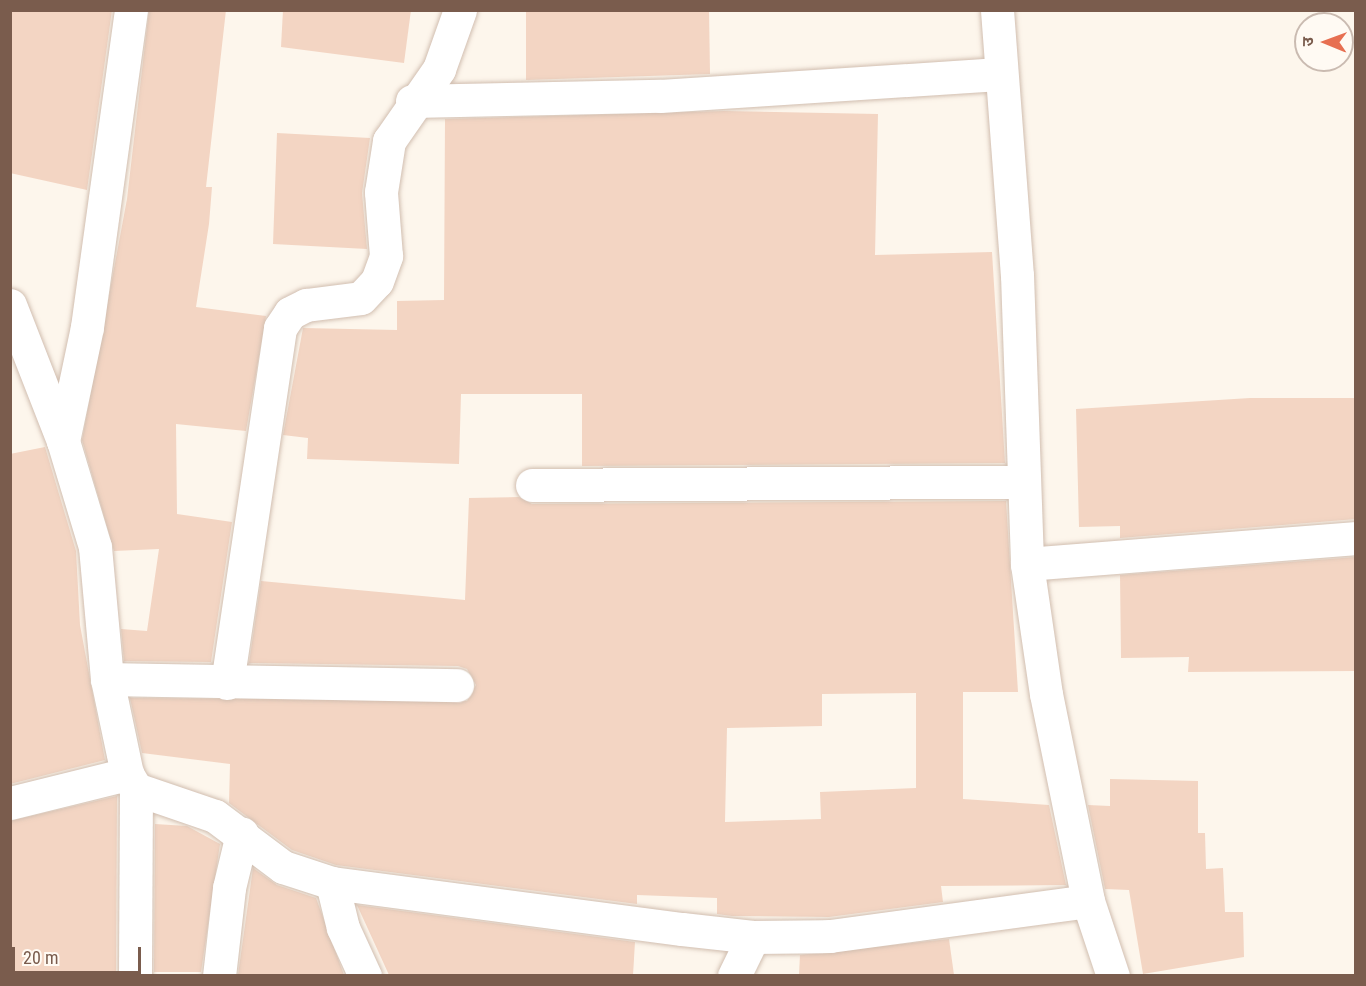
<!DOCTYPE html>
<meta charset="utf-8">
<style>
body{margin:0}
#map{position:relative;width:1366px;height:986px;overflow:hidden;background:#fdf6ec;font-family:"Roboto Condensed","Noto Sans Devanagari",sans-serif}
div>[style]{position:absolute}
.building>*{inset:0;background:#f3d5c3}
.roads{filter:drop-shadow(0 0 2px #d1beb0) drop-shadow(0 0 2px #d1beb0)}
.minor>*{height:33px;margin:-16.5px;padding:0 16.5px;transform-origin:16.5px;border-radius:16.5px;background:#fff}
span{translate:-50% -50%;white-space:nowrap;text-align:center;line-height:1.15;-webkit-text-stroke:6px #fffaf3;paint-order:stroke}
.frame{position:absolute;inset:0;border:12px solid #7a5c4d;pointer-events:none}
.north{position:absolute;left:1294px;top:12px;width:60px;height:60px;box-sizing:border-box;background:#fffaf3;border:2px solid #cabbb1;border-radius:50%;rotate:271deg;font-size:16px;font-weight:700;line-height:24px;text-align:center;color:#7a5c4d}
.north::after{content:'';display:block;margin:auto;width:21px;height:27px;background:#e76f51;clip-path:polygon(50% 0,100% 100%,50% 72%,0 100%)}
.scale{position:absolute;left:12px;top:947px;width:129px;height:27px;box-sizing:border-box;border:3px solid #7a5c4d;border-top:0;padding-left:8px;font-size:18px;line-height:21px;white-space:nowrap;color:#7a5c4d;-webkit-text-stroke:4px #fffaf3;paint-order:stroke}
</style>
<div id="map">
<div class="building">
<div style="clip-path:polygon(10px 10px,112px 10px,87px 190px,10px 173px)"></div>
<div style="clip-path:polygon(149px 10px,226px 10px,206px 187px,212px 187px,209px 224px,196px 307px,266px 316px,246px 431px,176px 424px,177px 514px,232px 522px,211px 662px,124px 661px,121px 629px,147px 631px,159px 549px,114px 551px,82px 440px,127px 199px)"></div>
<div style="clip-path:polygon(283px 10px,411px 10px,404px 63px,281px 47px)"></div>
<div style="clip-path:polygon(526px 10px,709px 10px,710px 74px,526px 80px)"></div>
<div style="clip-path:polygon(724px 111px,878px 114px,875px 255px,992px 252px,1005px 463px,582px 466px,582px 394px,461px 394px,459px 464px,307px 459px,308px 438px,283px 435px,303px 328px,397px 330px,397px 301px,444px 300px,445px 119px)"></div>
<div style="clip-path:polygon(277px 133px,370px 138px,362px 193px,367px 249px,273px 244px)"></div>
<div style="clip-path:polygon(1250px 398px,1356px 398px,1356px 519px,1120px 538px,1120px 526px,1079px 527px,1076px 409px)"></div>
<div style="clip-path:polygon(45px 447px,76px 551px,80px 625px,105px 760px,10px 784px,10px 454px)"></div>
<div style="clip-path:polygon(evenodd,519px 497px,532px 504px,1006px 501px,1018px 692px,963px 692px,963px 799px,1049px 805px,1066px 885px,941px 886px,943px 902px,829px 917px,732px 916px,717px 914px,717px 898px,637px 895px,637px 904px,336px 865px,292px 850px,229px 803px,230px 764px,142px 753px,130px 698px,467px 701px,476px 685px,467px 669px,458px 666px,249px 663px,261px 581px,465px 600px,469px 498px,519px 497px,916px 693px,916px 788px,820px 792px,821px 819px,725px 822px,727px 728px,822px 726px,822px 694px,916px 693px)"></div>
<div style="clip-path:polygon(1356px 557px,1356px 671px,1188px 672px,1189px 657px,1121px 658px,1120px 575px)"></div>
<div style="clip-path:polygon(1110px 779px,1198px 781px,1198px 833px,1205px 833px,1206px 869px,1223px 868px,1225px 912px,1243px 912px,1244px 957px,1143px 974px,1129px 890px,1105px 889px,1088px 805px,1110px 806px)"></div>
<div style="clip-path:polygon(117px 796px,116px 975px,10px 975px,10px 821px)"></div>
<div style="clip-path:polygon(155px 824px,187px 826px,220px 844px,201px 972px,154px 972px)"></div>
<div style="clip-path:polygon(253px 868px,277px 885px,316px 898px,344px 975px,238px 975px)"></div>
<div style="clip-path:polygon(357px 905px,635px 942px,633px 975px,389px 975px)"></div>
<div style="clip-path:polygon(949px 939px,954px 975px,799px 975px,800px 955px)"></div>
</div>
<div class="roads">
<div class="minor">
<div style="left:997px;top:10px;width:266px;rotate:85.7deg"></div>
<div style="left:1017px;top:275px;width:289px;rotate:88deg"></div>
<div style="left:1027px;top:564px;width:131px;rotate:81.7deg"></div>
<div style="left:1046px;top:694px;width:211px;rotate:78.5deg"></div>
<div style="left:1088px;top:901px;width:79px;rotate:71.6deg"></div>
<div style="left:412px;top:101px;width:248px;rotate:-1.2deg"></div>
<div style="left:660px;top:96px;width:340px;rotate:-3.7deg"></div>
<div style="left:10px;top:305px;width:146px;rotate:68.7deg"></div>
<div style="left:63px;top:441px;width:111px;rotate:73.2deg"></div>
<div style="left:95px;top:547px;width:133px;rotate:84.8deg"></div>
<div style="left:107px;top:679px;width:97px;rotate:78.1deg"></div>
<div style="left:127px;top:774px;width:17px;rotate:59deg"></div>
<div style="left:136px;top:789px;width:83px;rotate:18.9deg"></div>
<div style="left:215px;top:816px;width:85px;rotate:36.9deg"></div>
<div style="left:283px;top:867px;width:52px;rotate:18.1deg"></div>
<div style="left:332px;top:883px;width:353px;rotate:7.5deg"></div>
<div style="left:682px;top:929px;width:71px;rotate:6.4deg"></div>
<div style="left:753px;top:937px;width:77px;rotate:-0.7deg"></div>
<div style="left:830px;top:936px;width:260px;rotate:-7.7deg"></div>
<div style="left:63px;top:441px;width:116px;rotate:-78.1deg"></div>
<div style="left:87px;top:327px;width:320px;rotate:-82.1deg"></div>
<div style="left:532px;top:485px;width:491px;rotate:-0.4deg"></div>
<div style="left:1027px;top:564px;width:330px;rotate:-4.5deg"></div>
<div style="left:107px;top:679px;width:350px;rotate:1deg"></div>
<div style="left:227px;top:683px;width:359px;rotate:-81.5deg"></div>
<div style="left:280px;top:328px;width:18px;rotate:-56deg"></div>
<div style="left:290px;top:313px;width:18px;rotate:-27deg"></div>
<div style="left:306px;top:305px;width:55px;rotate:-7.3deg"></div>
<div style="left:361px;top:298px;width:23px;rotate:-47deg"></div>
<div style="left:377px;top:281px;width:27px;rotate:-70deg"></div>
<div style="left:386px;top:256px;width:64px;rotate:-94.5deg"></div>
<div style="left:381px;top:192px;width:52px;rotate:-81.1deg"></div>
<div style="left:389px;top:141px;width:88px;rotate:-55.2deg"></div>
<div style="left:439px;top:69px;width:63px;rotate:-70.4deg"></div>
<div style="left:10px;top:803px;width:121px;rotate:-13.9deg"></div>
<div style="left:332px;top:883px;width:46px;rotate:76.3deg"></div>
<div style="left:343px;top:928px;width:53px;rotate:65.4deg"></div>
<div style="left:135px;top:976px;width:187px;rotate:-89.7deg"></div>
<div style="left:219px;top:976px;width:89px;rotate:-83.5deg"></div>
<div style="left:229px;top:888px;width:56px;rotate:-76.5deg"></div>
<div style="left:734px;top:976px;width:43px;rotate:-64deg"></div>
</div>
</div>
<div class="frame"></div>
<div class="north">उ</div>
<div class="scale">20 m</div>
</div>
